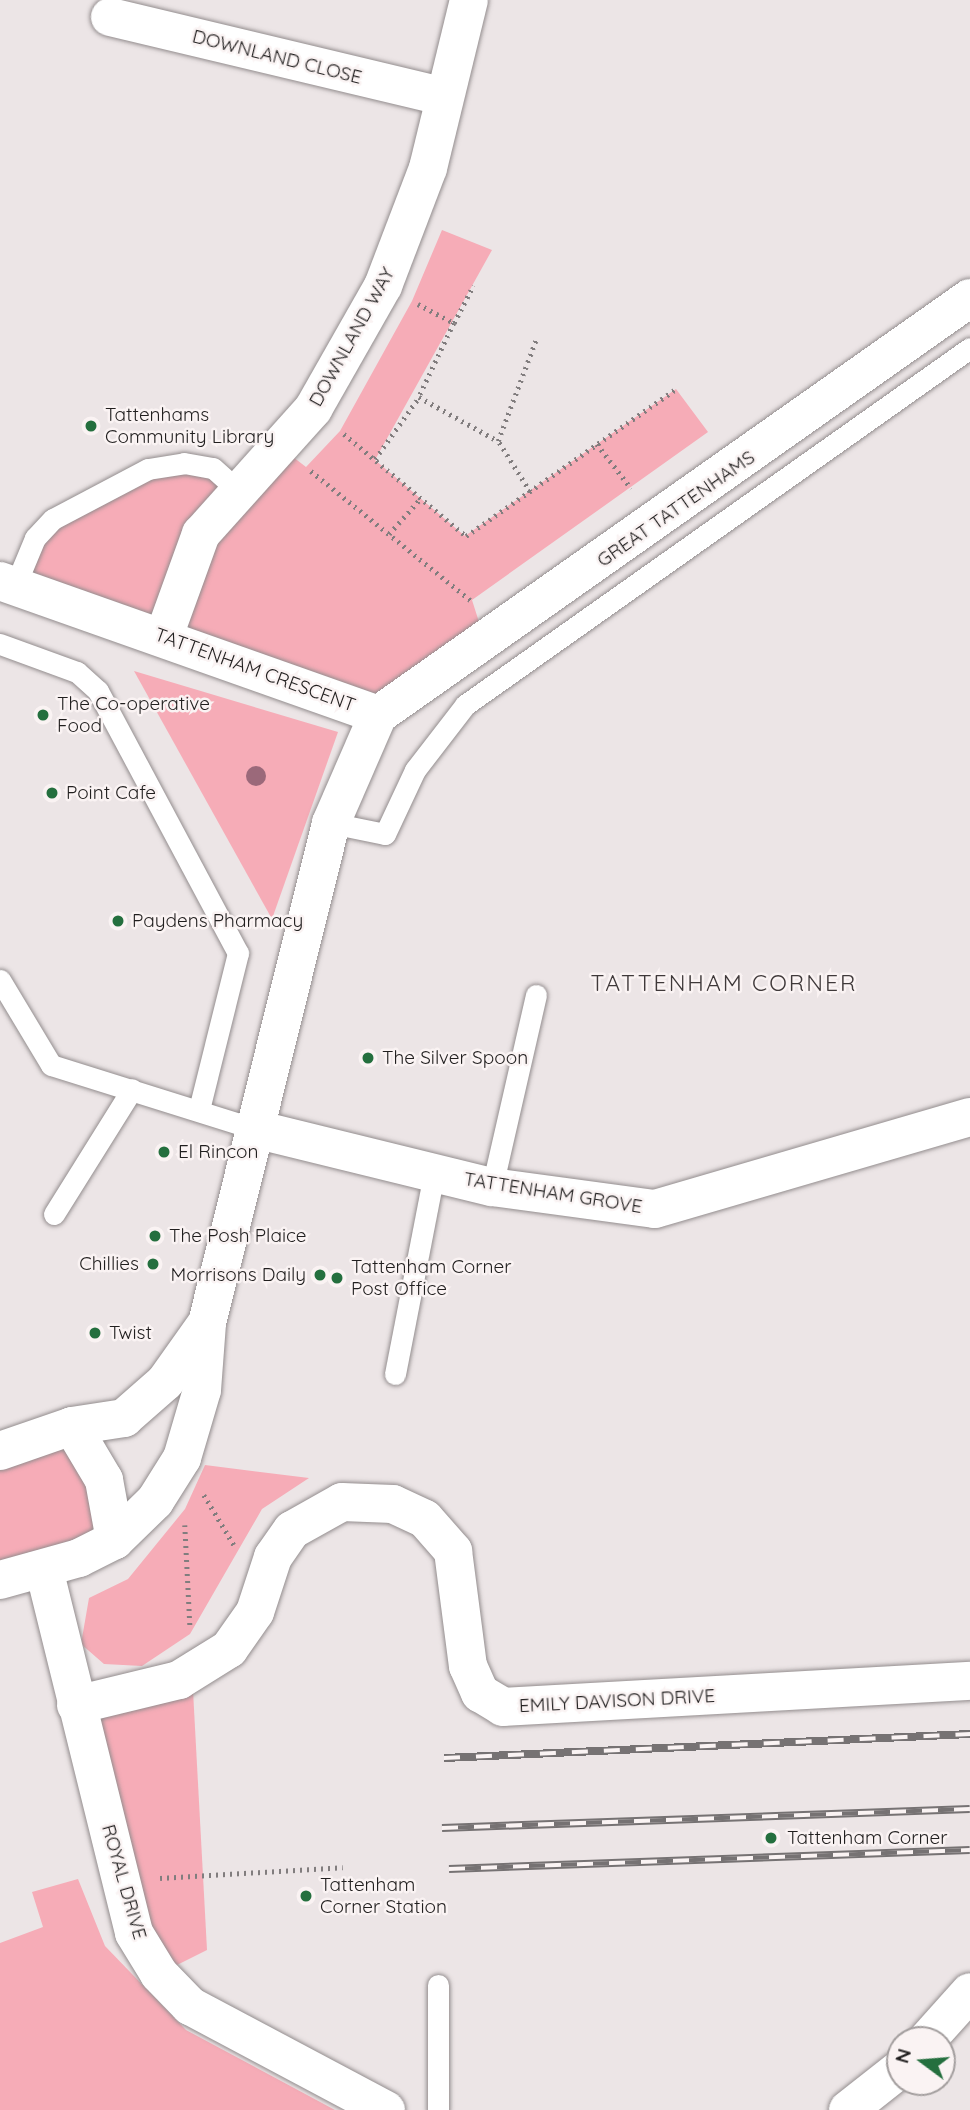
<!DOCTYPE html>
<style>
body{margin:0}
#map{position:relative;width:970px;height:2110px;overflow:hidden;background:#ece5e6;font-family:Quicksand,sans-serif}
div>[style]{position:absolute}
.green>*{inset:0;background:#f6acb7}
.path>*{height:4.5px;margin-top:-2.25px;transform-origin:0;background:repeating-linear-gradient(90deg,#817d7e 0 2px,transparent 0 7px)}
.roads{filter:drop-shadow(0 0 2px #938d8e) drop-shadow(0 0 2px #938d8e)}
.service>*{height:21px;margin:-10.5px;padding:0 10.5px;transform-origin:10.5px;border-radius:10.5px;background:#fff}
.minor>*{height:38px;margin:-19px;padding:0 19px;transform-origin:19px;border-radius:19px;background:#fff}
.tertiary>*{height:38px;margin:-19px;padding:0 19px;transform-origin:19px;border-radius:19px;background:#fff}
.secondary>*{height:38px;margin:-19px;padding:0 19px;transform-origin:19px;border-radius:19px;background:#fff}
.rail>*{height:8px;margin-top:-4px;transform-origin:0;background:repeating-linear-gradient(90deg,#faf3f3 0 16px,#767273 0 32px);box-sizing:border-box;border-block:2px solid #767273}
.trees>*{width:20px;height:20px;margin:-10px;border-radius:50%;background:#9b697a}
.dots>*{width:19px;height:19px;translate:-50% -50%;box-sizing:border-box;border:4px solid #faf3f3;border-radius:50%}
span{translate:-50% -50%;white-space:nowrap;text-align:center;line-height:1.15;-webkit-text-stroke:5px #faf3f3;paint-order:stroke}
.street-label{font-size:19px;color:#211f1f}
.poi-label{font-size:19px;color:#211f1f}
.left{translate:0 -50%;text-align:left}
.right{translate:-100% -50%;text-align:right}
.quarter-label{font-size:23px;color:#3f393a;letter-spacing:2px}
.north{position:absolute;left:886px;top:2026px;width:70px;height:70px;box-sizing:border-box;background:#faf3f3;border:2px solid #a39e9e;border-radius:50%;rotate:286deg;font-size:19px;font-weight:700;line-height:28px;text-align:center;color:#211f1f}
.north::after{content:'';display:block;margin:auto;width:24px;height:32px;background:#246f3e;clip-path:polygon(50% 0,100% 100%,50% 72%,0 100%)}
</style>
<div id="map">
<div class="green">
<div style="clip-path:polygon(442px 230px,492px 250px,375px 460px,465px 536px,676px 389px,708px 432px,472px 600px,485px 641px,378px 715px,15px 586px,53px 519px,184px 463px,236px 489px,280px 447px,306px 467px,340px 431px,412px 301px)"></div>
<div style="clip-path:polygon(134px 671px,338px 732px,272px 919px)"></div>
<div style="clip-path:polygon(72px 1426px,115px 1540px,0 1580px,0 1451px)"></div>
<div style="clip-path:polygon(205px 1465px,309px 1478px,262px 1509px,190px 1634px,142px 1666px,104px 1664px,81px 1644px,89px 1598px,128px 1579px,185px 1509px)"></div>
<div style="clip-path:polygon(192px 1672px,207px 1950px,159px 1974px,76px 1705px)"></div>
<div style="clip-path:polygon(78px 1879px,105px 1946px,186px 2030px,335px 2110px,0 2110px,0 1943px,43px 1927px,32px 1892px)"></div>
</div>
<div class="path">
<div style="left:418px;top:304px;width:41px;rotate:27.8deg"></div>
<div style="left:454px;top:323px;width:82px;rotate:115.3deg"></div>
<div style="left:419px;top:397px;width:90px;rotate:29.1deg"></div>
<div style="left:454px;top:323px;width:42px;rotate:-62.8deg"></div>
<div style="left:344px;top:434px;width:159px;rotate:39.9deg"></div>
<div style="left:466px;top:536px;width:256px;rotate:-35deg"></div>
<div style="left:597px;top:444px;width:56px;rotate:52.3deg"></div>
<div style="left:375px;top:459px;width:76px;rotate:-54.6deg"></div>
<div style="left:311px;top:471px;width:208px;rotate:39deg"></div>
<div style="left:530px;top:492px;width:60px;rotate:-122.1deg"></div>
<div style="left:498px;top:441px;width:111px;rotate:-69.4deg"></div>
<div style="left:389px;top:534px;width:48px;rotate:-48.4deg"></div>
<div style="left:204px;top:1495px;width:58px;rotate:59deg"></div>
<div style="left:185px;top:1525px;width:100px;rotate:87.1deg"></div>
<div style="left:160px;top:1878px;width:183px;rotate:-3.4deg"></div>
</div>
<div class="roads">
<div class="service">
<div style="left:15px;top:586px;width:52px;rotate:-67.4deg"></div>
<div style="left:35px;top:538px;width:26px;rotate:-47deg"></div>
<div style="left:53px;top:519px;width:107px;rotate:-27.8deg"></div>
<div style="left:148px;top:469px;width:36px;rotate:-9deg"></div>
<div style="left:184px;top:463px;width:29px;rotate:10deg"></div>
<div style="left:213px;top:468px;width:31px;rotate:42deg"></div>
<div style="left:0;top:644px;width:82px;rotate:20deg"></div>
<div style="left:77px;top:672px;width:28px;rotate:42deg"></div>
<div style="left:98px;top:691px;width:297px;rotate:61.9deg"></div>
<div style="left:238px;top:953px;width:161px;rotate:104deg"></div>
<div style="left:331px;top:823px;width:55px;rotate:11.5deg"></div>
<div style="left:385px;top:834px;width:71px;rotate:-64.9deg"></div>
<div style="left:415px;top:770px;width:82px;rotate:-52.4deg"></div>
<div style="left:465px;top:705px;width:618px;rotate:-35.26deg"></div>
<div style="left:0;top:980px;width:99px;rotate:59deg"></div>
<div style="left:51px;top:1065px;width:214px;rotate:17.4deg"></div>
<div style="left:492px;top:1187px;width:197px;rotate:-77.1deg"></div>
<div style="left:54px;top:1214px;width:147px;rotate:-58deg"></div>
<div style="left:395px;top:1374px;width:204px;rotate:-79deg"></div>
<div style="left:438px;top:2110px;width:125px;rotate:-90deg"></div>
</div>
<div class="minor">
<div style="left:110px;top:17px;width:344px;rotate:13.4deg"></div>
<div style="left:164px;top:636px;width:109px;rotate:-70.1deg"></div>
<div style="left:201px;top:534px;width:168px;rotate:-48.1deg"></div>
<div style="left:313px;top:409px;width:142px;rotate:-60.4deg"></div>
<div style="left:383px;top:286px;width:126px;rotate:-69.1deg"></div>
<div style="left:428px;top:168px;width:173px;rotate:-76.3deg"></div>
<div style="left:255px;top:1129px;width:244px;rotate:13.8deg"></div>
<div style="left:492px;top:1187px;width:164px;rotate:7.7deg"></div>
<div style="left:655px;top:1209px;width:328px;rotate:-16.3deg"></div>
<div style="left:44px;top:1569px;width:375px;rotate:76.1deg"></div>
<div style="left:134px;top:1933px;width:48px;rotate:58.6deg"></div>
<div style="left:159px;top:1974px;width:45px;rotate:45.9deg"></div>
<div style="left:190px;top:2006px;width:222px;rotate:28deg"></div>
<div style="left:76px;top:1705px;width:106px;rotate:-13.6deg"></div>
<div style="left:179px;top:1680px;width:59px;rotate:-31.8deg"></div>
<div style="left:229px;top:1649px;width:45px;rotate:-54.9deg"></div>
<div style="left:255px;top:1612px;width:58px;rotate:-71.9deg"></div>
<div style="left:273px;top:1557px;width:33px;rotate:-55deg"></div>
<div style="left:292px;top:1530px;width:57px;rotate:-29.2deg"></div>
<div style="left:342px;top:1502px;width:51px;rotate:2.2deg"></div>
<div style="left:393px;top:1504px;width:35px;rotate:25deg"></div>
<div style="left:425px;top:1519px;width:43px;rotate:48.8deg"></div>
<div style="left:453px;top:1551px;width:116px;rotate:82.6deg"></div>
<div style="left:468px;top:1666px;width:30px;rotate:66deg"></div>
<div style="left:480px;top:1693px;width:27px;rotate:31deg"></div>
<div style="left:503px;top:1707px;width:468px;rotate:-3.2deg"></div>
<div style="left:927px;top:2040px;width:64px;rotate:-48.1deg"></div>
<div style="left:848px;top:2110px;width:66px;rotate:-38.3deg"></div>
</div>
<div class="tertiary">
<div style="left:0;top:581px;width:401px;rotate:19.5deg"></div>
</div>
<div class="secondary">
<div style="left:72px;top:1426px;width:63px;rotate:59.3deg"></div>
<div style="left:104px;top:1480px;width:61px;rotate:79.6deg"></div>
<div style="left:0;top:1451px;width:76px;rotate:-19.1deg"></div>
<div style="left:72px;top:1426px;width:53px;rotate:-8.7deg"></div>
<div style="left:124px;top:1418px;width:55px;rotate:-41.3deg"></div>
<div style="left:165px;top:1382px;width:72px;rotate:-54.6deg"></div>
<div style="left:0;top:1580px;width:82px;rotate:-15.6deg"></div>
<div style="left:79px;top:1558px;width:40px;rotate:-26.6deg"></div>
<div style="left:115px;top:1540px;width:56px;rotate:-44.3deg"></div>
<div style="left:155px;top:1501px;width:51px;rotate:-57.9deg"></div>
<div style="left:182px;top:1458px;width:71px;rotate:-73.6deg"></div>
<div style="left:202px;top:1390px;width:67px;rotate:-85.7deg"></div>
<div style="left:207px;top:1323px;width:515px;rotate:-76.07deg"></div>
<div style="left:331px;top:823px;width:118px;rotate:-66.5deg"></div>
<div style="left:378px;top:715px;width:724px;rotate:-35.16deg"></div>
</div>
</div>
<div class="rail">
<div style="left:444px;top:1758px;width:527px;rotate:-2.61deg"></div>
<div style="left:442px;top:1828px;width:528px;rotate:-2.06deg"></div>
<div style="left:449px;top:1869px;width:521px;rotate:-2.09deg"></div>
</div>
<div class="trees">
<div style="left:256px;top:776px"></div>
</div>
<div class="dots">
<div style="left:91px;top:426px;background:#246f3e"></div>
<div style="left:43px;top:715px;background:#246f3e"></div>
<div style="left:52px;top:793px;background:#246f3e"></div>
<div style="left:118px;top:921px;background:#246f3e"></div>
<div style="left:368px;top:1058px;background:#246f3e"></div>
<div style="left:164px;top:1152px;background:#246f3e"></div>
<div style="left:155px;top:1236px;background:#246f3e"></div>
<div style="left:153px;top:1264px;background:#246f3e"></div>
<div style="left:320px;top:1275px;background:#246f3e"></div>
<div style="left:337px;top:1278px;background:#246f3e"></div>
<div style="left:95px;top:1333px;background:#246f3e"></div>
<div style="left:771px;top:1838px;background:#246f3e"></div>
<div style="left:306px;top:1896px;background:#246f3e"></div>
</div>
<div class="street-label">
<span style="left:277px;top:57px;rotate:14deg">DOWNLAND CLOSE</span>
<span style="left:352px;top:337px;rotate:-61deg">DOWNLAND WAY</span>
<span style="left:676px;top:509px;rotate:-35deg">GREAT TATTENHAMS</span>
<span style="left:255px;top:670px;rotate:20deg">TATTENHAM CRESCENT</span>
<span style="left:553px;top:1193px;rotate:9deg">TATTENHAM GROVE</span>
<span style="left:617px;top:1701px;rotate:-3deg">EMILY DAVISON DRIVE</span>
<span style="left:124px;top:1882px;rotate:74deg">ROYAL DRIVE</span>
</div>
<div class="poi-label">
<span class="left" style="left:105px;top:426px">Tattenhams<br>Community Library</span>
<span class="left" style="left:57px;top:715px">The Co-operative<br>Food</span>
<span class="left" style="left:66px;top:793px">Point Cafe</span>
<span class="left" style="left:132px;top:921px">Paydens Pharmacy</span>
<span class="left" style="left:382px;top:1058px">The Silver Spoon</span>
<span class="left" style="left:178px;top:1152px">El Rincon</span>
<span class="left" style="left:169px;top:1236px">The Posh Plaice</span>
<span class="right" style="left:139px;top:1264px">Chillies</span>
<span class="left" style="left:351px;top:1278px">Tattenham Corner<br>Post Office</span>
<span class="right" style="left:306px;top:1275px">Morrisons Daily</span>
<span class="left" style="left:109px;top:1333px">Twist</span>
<span class="left" style="left:787px;top:1838px">Tattenham Corner</span>
<span class="left" style="left:320px;top:1896px">Tattenham<br>Corner Station</span>
</div>
<div class="quarter-label">
<span style="left:724px;top:983px">TATTENHAM CORNER</span>
</div>
<div class="north">N</div>
</div>
